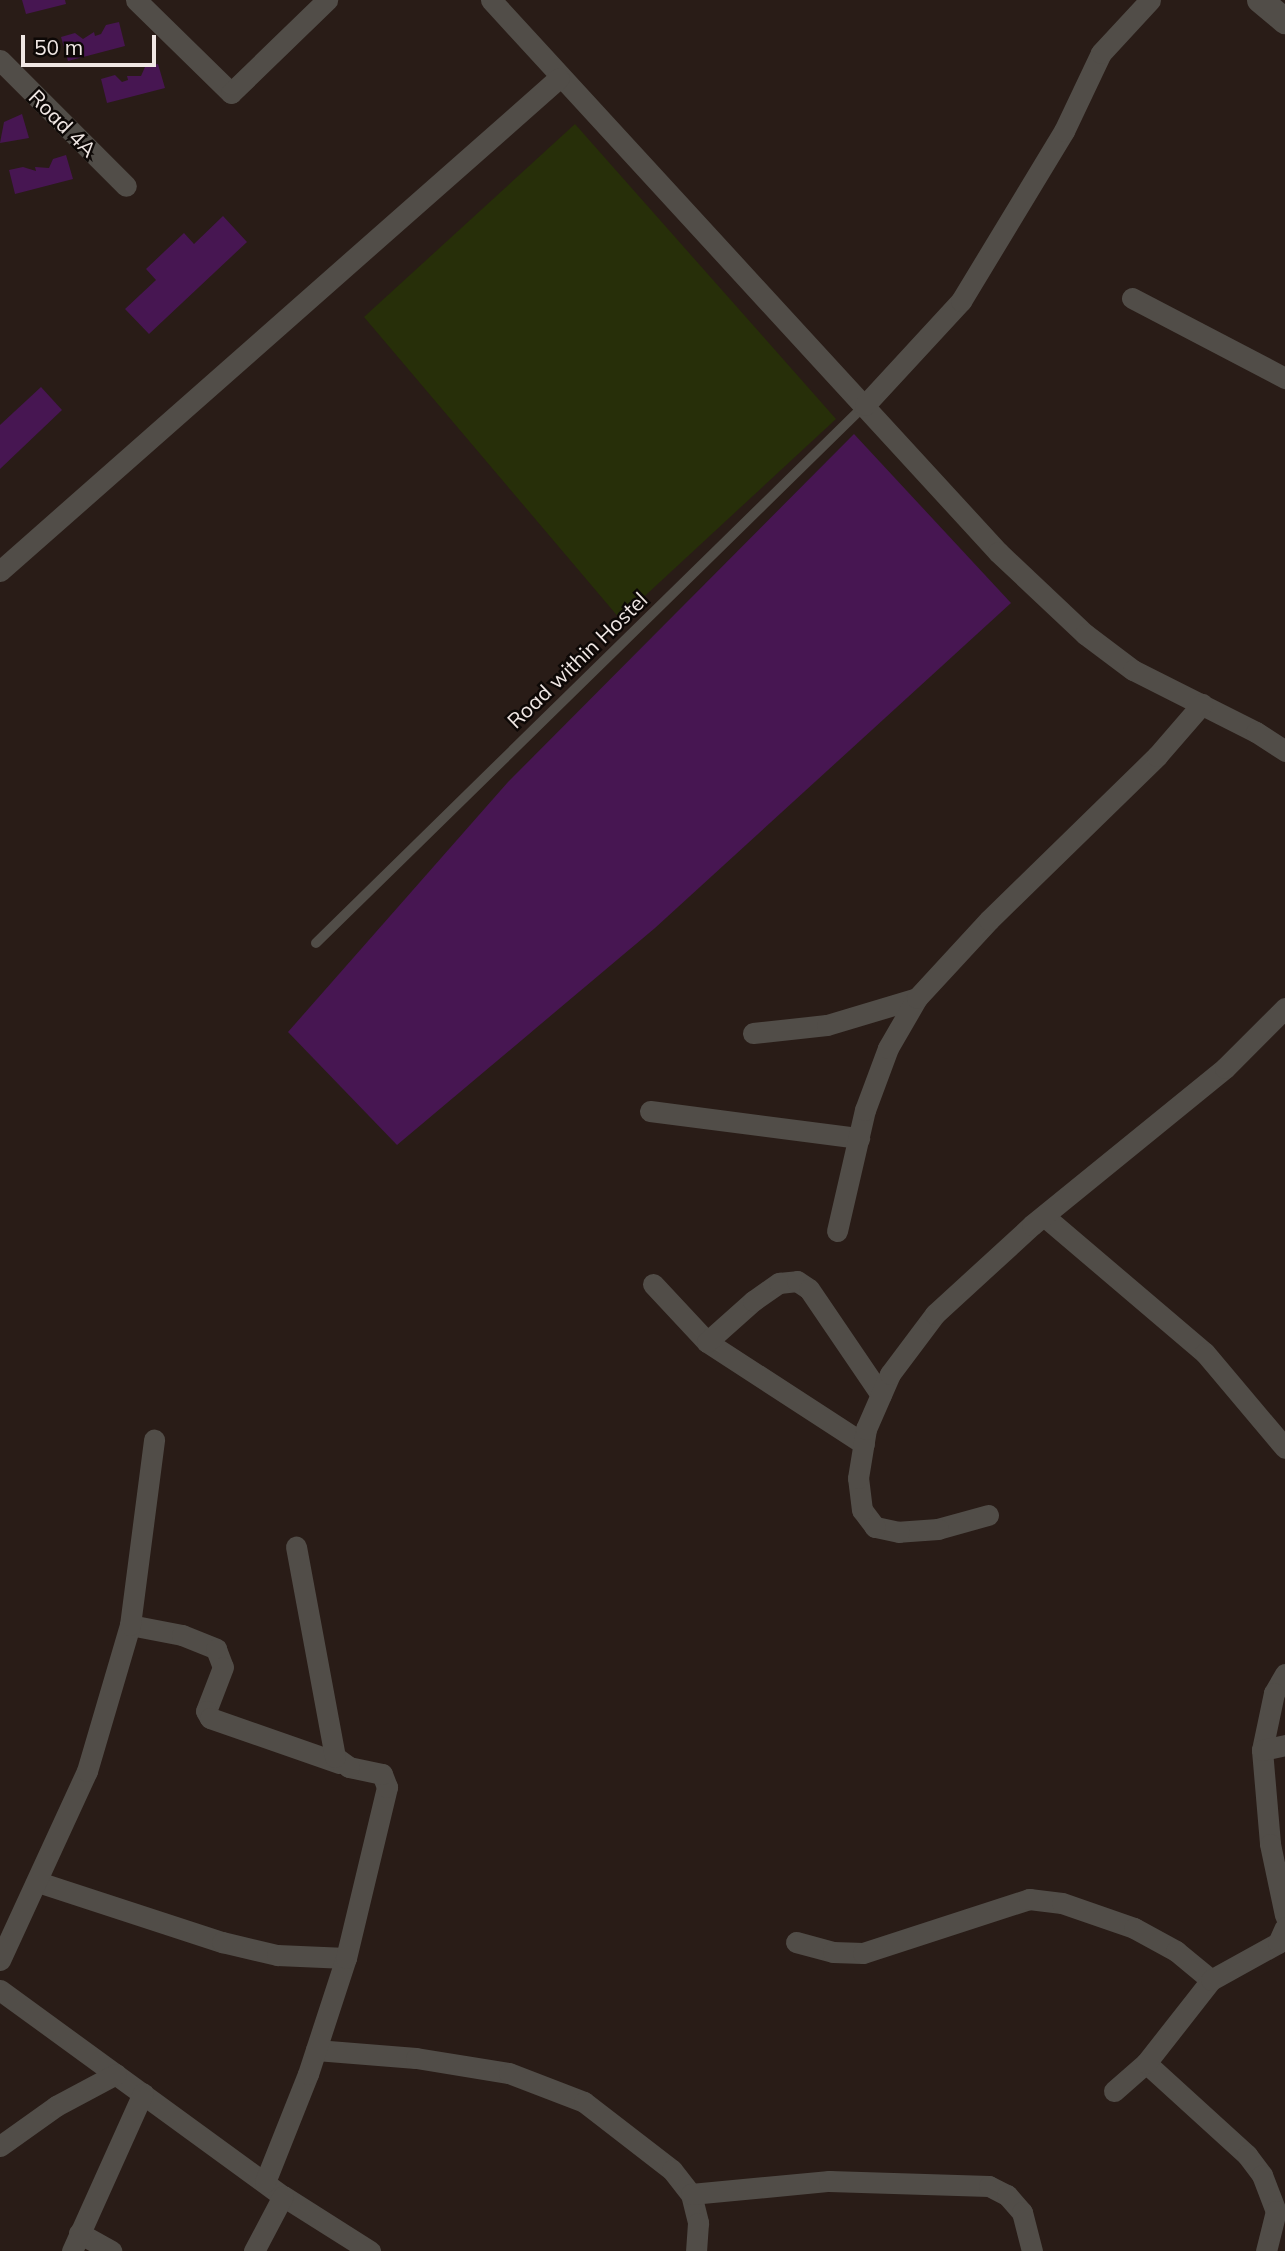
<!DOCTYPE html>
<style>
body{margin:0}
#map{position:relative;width:1285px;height:2251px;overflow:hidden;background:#291c17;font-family:Mulish,sans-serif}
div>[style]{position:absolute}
.green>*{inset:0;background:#272f09}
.building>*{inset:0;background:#471652}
.service>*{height:10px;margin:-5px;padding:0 5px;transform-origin:5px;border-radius:5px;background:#514d48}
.minor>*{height:21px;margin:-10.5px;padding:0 10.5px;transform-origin:10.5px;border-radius:10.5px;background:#514d48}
.tertiary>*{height:26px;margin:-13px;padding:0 13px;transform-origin:13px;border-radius:13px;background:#514d48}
span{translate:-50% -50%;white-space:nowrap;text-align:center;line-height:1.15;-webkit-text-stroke:5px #0d0806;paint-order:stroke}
.street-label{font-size:21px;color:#f0e7e4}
.scale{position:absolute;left:21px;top:35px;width:135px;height:32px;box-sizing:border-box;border:4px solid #f0e7e4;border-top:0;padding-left:9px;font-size:21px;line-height:24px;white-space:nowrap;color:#f0e7e4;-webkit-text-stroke:5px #0d0806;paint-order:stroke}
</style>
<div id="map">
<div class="green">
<div style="clip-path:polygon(575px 124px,836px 419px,620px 619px,364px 317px)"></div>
</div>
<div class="building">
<div style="clip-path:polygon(22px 0,65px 0,66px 4px,26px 14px)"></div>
<div style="clip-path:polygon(119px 22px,125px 46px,68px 61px,61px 37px,75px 33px,83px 39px,94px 32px,95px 36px,101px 34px,106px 25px)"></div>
<div style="clip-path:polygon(158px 64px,165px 88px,107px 103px,101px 79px,115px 75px,122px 82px,128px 80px,127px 76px,141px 76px,145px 67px)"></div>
<div style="clip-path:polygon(22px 114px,29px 138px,0 143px,4px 122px)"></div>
<div style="clip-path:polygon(66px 155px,73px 179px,15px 194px,9px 170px,23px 167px,36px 171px,35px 167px,49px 168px,53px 159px)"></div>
<div style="clip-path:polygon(223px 216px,247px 242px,149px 334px,125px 309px,156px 280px,146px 269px,184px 233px,194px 244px)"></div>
<div style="clip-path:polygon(41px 387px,62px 410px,0 469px,0 425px)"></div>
<div style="clip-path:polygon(854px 434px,1011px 603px,655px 928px,397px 1145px,288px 1032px,508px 782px)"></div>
</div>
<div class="service">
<div style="left:316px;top:943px;width:769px;rotate:-44.42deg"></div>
</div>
<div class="minor">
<div style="left:136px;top:0;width:133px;rotate:44.4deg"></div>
<div style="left:231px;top:93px;width:134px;rotate:-44.1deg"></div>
<div style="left:491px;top:0;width:750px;rotate:47.43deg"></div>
<div style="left:998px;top:552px;width:120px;rotate:43.3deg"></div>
<div style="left:1085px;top:634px;width:60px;rotate:36.9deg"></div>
<div style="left:1133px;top:670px;width:138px;rotate:26.8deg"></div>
<div style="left:1256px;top:732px;width:35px;rotate:33deg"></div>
<div style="left:0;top:60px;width:178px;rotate:45deg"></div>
<div style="left:1132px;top:298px;width:173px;rotate:27.6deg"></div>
<div style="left:865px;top:405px;width:142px;rotate:-47.3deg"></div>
<div style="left:961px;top:301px;width:199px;rotate:-58.8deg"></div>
<div style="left:1064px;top:131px;width:86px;rotate:-64.6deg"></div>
<div style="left:1101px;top:53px;width:72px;rotate:-47.2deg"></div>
<div style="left:0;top:571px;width:745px;rotate:-41.41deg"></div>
<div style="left:753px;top:1033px;width:74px;rotate:-6.2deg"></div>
<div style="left:827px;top:1025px;width:94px;rotate:-16.7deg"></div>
<div style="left:650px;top:1111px;width:211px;rotate:7.4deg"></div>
<div style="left:1044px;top:1216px;width:211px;rotate:40.4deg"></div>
<div style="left:1205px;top:1353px;width:124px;rotate:49.9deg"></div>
<div style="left:837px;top:1231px;width:124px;rotate:-77deg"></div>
<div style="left:865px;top:1110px;width:66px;rotate:-69.6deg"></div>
<div style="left:888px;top:1048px;width:58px;rotate:-59.9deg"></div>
<div style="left:917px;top:998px;width:106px;rotate:-47.3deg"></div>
<div style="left:989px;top:920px;width:235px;rotate:-44.3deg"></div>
<div style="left:1157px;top:756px;width:69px;rotate:-49.1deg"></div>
<div style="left:653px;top:1284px;width:79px;rotate:47deg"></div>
<div style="left:707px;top:1342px;width:187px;rotate:33deg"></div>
<div style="left:707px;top:1342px;width:62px;rotate:-41.7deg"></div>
<div style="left:753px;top:1301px;width:32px;rotate:-35deg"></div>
<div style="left:779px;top:1283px;width:18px;rotate:-6deg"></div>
<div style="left:797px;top:1281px;width:14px;rotate:34deg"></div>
<div style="left:809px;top:1289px;width:128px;rotate:55.8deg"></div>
<div style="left:988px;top:1515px;width:52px;rotate:164.4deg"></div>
<div style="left:938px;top:1529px;width:39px;rotate:176deg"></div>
<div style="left:899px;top:1532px;width:25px;rotate:-168deg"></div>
<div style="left:875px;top:1527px;width:21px;rotate:-127deg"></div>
<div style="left:862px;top:1510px;width:32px;rotate:-97deg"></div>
<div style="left:858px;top:1478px;width:50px;rotate:-80.7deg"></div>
<div style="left:866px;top:1429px;width:60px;rotate:-66.4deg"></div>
<div style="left:890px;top:1374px;width:75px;rotate:-53.1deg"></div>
<div style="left:935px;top:1314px;width:132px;rotate:-42.5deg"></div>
<div style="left:1032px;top:1225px;width:249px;rotate:-39.1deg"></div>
<div style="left:1225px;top:1068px;width:85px;rotate:-45deg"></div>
<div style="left:130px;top:1625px;width:53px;rotate:10.9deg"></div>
<div style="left:182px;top:1635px;width:37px;rotate:22deg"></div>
<div style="left:216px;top:1649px;width:19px;rotate:69deg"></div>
<div style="left:223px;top:1667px;width:47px;rotate:111.1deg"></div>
<div style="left:206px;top:1711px;width:8px;rotate:60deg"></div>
<div style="left:210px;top:1718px;width:137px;rotate:19.2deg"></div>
<div style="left:1285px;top:1674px;width:22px;rotate:120deg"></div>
<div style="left:1274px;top:1693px;width:58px;rotate:101.9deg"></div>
<div style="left:1262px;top:1750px;width:94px;rotate:85.1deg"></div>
<div style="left:1270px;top:1844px;width:73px;rotate:78.1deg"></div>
<div style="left:1262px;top:1750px;width:24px;rotate:-12deg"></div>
<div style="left:38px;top:1882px;width:194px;rotate:18.1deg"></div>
<div style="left:222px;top:1942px;width:57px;rotate:13.3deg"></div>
<div style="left:277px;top:1955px;width:69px;rotate:2.5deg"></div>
<div style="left:796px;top:1942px;width:38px;rotate:15deg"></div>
<div style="left:833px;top:1952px;width:30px;rotate:2deg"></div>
<div style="left:863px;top:1953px;width:175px;rotate:-18deg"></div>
<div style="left:1029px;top:1899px;width:33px;rotate:7deg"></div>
<div style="left:1062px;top:1903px;width:76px;rotate:19.1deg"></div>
<div style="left:1134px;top:1928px;width:48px;rotate:28.7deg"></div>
<div style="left:1176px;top:1951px;width:45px;rotate:39.6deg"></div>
<div style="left:0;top:1960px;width:208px;rotate:-65.3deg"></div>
<div style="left:87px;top:1771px;width:152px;rotate:-73.6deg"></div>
<div style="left:130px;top:1625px;width:187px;rotate:-82.6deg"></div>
<div style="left:0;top:1990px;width:350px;rotate:36.1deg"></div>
<div style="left:283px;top:2196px;width:103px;rotate:32.3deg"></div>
<div style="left:316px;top:2050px;width:100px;rotate:4.6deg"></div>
<div style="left:416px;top:2058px;width:94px;rotate:9.2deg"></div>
<div style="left:509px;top:2073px;width:80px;rotate:21.1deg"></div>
<div style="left:584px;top:2102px;width:111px;rotate:37.7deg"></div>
<div style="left:672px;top:2170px;width:31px;rotate:52deg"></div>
<div style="left:691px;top:2194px;width:30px;rotate:76deg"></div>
<div style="left:698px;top:2223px;width:28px;rotate:94deg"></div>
<div style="left:1146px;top:2063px;width:137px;rotate:42.3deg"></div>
<div style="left:1247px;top:2155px;width:25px;rotate:53deg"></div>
<div style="left:1262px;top:2175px;width:39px;rotate:69deg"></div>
<div style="left:1276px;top:2211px;width:41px;rotate:104deg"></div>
<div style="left:1114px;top:2091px;width:43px;rotate:-41.2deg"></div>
<div style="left:1146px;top:2063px;width:105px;rotate:-51.9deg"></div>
<div style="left:1211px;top:1980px;width:77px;rotate:-28.9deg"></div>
<div style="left:1278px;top:1943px;width:17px;rotate:-66deg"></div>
<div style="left:0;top:2146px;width:69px;rotate:-35.5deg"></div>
<div style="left:56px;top:2106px;width:68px;rotate:-28.1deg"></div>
<div style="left:265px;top:2182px;width:116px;rotate:-68.3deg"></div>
<div style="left:308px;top:2074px;width:122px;rotate:-71.9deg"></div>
<div style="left:346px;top:1958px;width:176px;rotate:-76.5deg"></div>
<div style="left:387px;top:1787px;width:14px;rotate:-111deg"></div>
<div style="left:382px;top:1774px;width:34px;rotate:-168deg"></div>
<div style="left:349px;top:1767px;width:17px;rotate:-144deg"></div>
<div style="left:335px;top:1757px;width:214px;rotate:-100.5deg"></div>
<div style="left:691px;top:2194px;width:139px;rotate:-5.4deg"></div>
<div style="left:829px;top:2181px;width:160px;rotate:1.8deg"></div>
<div style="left:989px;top:2186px;width:20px;rotate:27deg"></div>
<div style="left:1007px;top:2195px;width:23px;rotate:49deg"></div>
<div style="left:1022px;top:2212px;width:40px;rotate:75.6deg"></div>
<div style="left:79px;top:2233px;width:37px;rotate:29deg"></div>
<div style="left:72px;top:2251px;width:173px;rotate:-65.8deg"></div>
<div style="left:254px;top:2251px;width:62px;rotate:-62.2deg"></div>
</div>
<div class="tertiary">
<div style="left:1260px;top:0;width:33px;rotate:40deg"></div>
</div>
<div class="street-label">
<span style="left:63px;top:123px;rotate:45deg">Road 4A</span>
<span style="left:577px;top:660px;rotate:-44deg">Road within Hostel</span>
</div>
<div class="scale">50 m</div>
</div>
